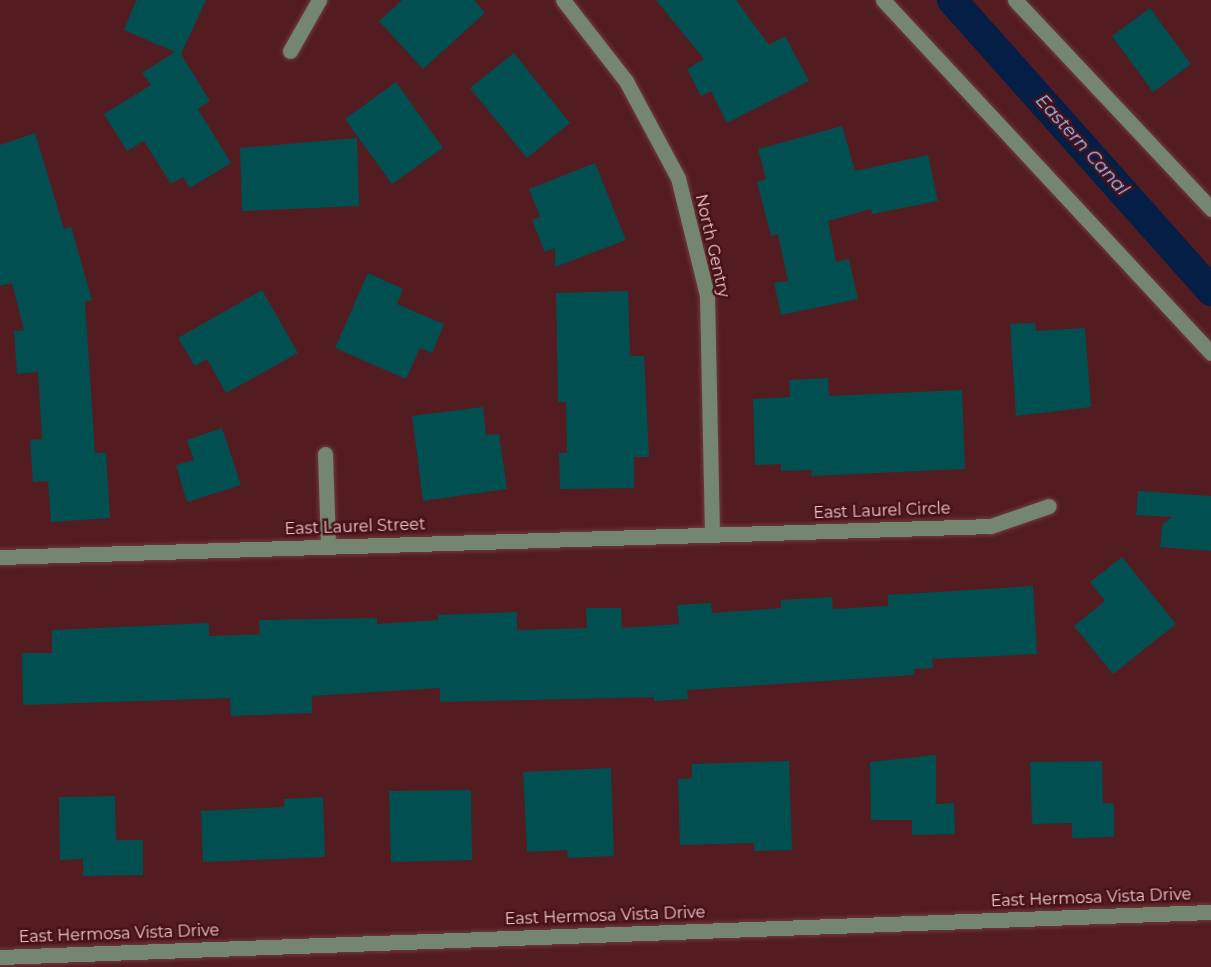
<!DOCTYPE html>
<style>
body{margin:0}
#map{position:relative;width:1211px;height:967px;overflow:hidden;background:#531c21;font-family:Montserrat,sans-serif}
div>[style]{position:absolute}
.canal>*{height:30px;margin:-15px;padding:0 15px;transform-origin:15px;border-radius:15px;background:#041e45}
.building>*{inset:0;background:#024f52}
.roads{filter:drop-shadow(0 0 2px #6f3b3f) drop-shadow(0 0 2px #6f3b3f)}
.minor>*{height:15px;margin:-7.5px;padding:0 7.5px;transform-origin:7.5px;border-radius:7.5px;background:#758670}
span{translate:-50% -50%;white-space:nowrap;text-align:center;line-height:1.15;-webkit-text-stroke:5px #471117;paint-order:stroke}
.street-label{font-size:16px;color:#edc9c8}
.water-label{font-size:18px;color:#99c1fe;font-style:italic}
</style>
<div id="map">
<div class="canal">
<div style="left:952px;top:0;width:390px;rotate:48.3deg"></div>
</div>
<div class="building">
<div style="clip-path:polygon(136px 0,206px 0,181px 54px,210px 101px,198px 109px,231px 163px,190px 188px,183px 177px,171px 184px,144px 141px,127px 151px,104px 114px,151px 85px,142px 73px,175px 52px,124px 30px)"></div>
<div style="clip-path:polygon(402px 0,474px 0,485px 13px,423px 69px,379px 21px)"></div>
<div style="clip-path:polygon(656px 0,736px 0,769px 45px,785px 36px,809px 81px,727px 123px,711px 91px,701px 96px,687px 69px,704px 59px)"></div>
<div style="clip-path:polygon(1150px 8px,1191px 64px,1153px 92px,1112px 36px)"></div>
<div style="clip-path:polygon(514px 53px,570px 123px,527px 158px,470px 88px)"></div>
<div style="clip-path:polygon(396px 82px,443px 148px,392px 184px,345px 119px)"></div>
<div style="clip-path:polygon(842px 126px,855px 171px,928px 155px,938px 201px,872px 214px,871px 209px,828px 221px,836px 262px,849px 259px,858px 299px,781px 315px,774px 283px,788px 281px,778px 234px,771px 236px,757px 182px,766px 179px,758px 149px)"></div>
<div style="clip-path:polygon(35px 133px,64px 229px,71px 227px,92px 300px,85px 302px,95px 453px,106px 453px,110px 518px,51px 522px,48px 481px,33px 482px,30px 440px,42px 439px,38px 372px,17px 374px,14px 331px,24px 330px,12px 283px,0 286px,0 145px)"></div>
<div style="clip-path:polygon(357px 138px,359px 206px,242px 211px,240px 148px)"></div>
<div style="clip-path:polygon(595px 163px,626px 240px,555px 267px,555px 248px,545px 252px,532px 220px,540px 217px,529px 189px)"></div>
<div style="clip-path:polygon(368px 273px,403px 289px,397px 304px,444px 324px,432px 353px,420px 348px,406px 379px,335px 348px)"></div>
<div style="clip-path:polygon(262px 290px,298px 353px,226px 393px,207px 359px,195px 366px,178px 338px)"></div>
<div style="clip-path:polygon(628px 291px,630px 356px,644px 356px,649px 457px,634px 457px,634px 488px,560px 489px,559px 453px,567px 453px,566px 402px,558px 402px,556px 293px)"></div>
<div style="clip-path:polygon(1035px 323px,1036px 331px,1085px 328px,1091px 407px,1016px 416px,1010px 324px)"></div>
<div style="clip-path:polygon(828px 378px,829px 396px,962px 390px,965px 469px,811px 476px,812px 470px,781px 471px,781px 464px,755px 465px,753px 399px,790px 397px,789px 380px)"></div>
<div style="clip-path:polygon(483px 407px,486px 435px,499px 434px,507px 489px,423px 501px,412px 416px)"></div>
<div style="clip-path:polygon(222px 428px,241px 485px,187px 502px,176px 465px,194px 460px,187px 440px)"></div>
<div style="clip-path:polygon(1138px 491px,1211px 496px,1211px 551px,1160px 547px,1162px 525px,1172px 517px,1136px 515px)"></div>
<div style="clip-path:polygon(1122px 557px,1176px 624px,1113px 674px,1074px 626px,1105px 601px,1090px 582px)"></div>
<div style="clip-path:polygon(1033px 586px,1037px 654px,932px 659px,933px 668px,914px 669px,914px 675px,687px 690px,688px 699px,654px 701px,654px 697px,440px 702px,440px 688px,312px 696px,312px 713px,231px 716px,230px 698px,23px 705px,22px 653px,52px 653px,52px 630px,209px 623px,209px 636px,260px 634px,259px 620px,377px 618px,377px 624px,438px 620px,438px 615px,517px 612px,517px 630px,587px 628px,586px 608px,621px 608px,622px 628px,679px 624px,677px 605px,711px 603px,712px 613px,781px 608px,781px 600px,832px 597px,833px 609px,888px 606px,888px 595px)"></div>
<div style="clip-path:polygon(936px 755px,936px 804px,954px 803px,955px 834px,912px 835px,912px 820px,871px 820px,870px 762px)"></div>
<div style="clip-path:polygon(789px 761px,792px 850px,754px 851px,754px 843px,680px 845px,678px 779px,692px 778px,692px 764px)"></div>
<div style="clip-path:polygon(1102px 761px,1103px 803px,1114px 804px,1114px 837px,1072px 838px,1072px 823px,1032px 824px,1030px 762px)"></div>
<div style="clip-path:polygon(611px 768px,614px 856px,568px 858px,567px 850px,527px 852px,523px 772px)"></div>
<div style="clip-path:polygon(471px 790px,472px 860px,391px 862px,389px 791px)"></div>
<div style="clip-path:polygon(115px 796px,116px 840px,143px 840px,143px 875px,83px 876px,83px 859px,60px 860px,59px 797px)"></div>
<div style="clip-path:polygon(323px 797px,325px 857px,203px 862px,201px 811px,284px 807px,284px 799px)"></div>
</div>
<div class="roads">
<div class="minor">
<div style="left:563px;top:0;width:103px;rotate:52.1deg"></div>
<div style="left:626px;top:81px;width:110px;rotate:61.8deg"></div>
<div style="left:678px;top:178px;width:121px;rotate:76.1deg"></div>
<div style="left:707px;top:295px;width:239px;rotate:88.8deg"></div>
<div style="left:883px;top:0;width:482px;rotate:47.1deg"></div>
<div style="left:1015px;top:0;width:287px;rotate:46.8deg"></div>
<div style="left:290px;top:51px;width:59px;rotate:-60.4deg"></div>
<div style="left:325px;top:454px;width:92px;rotate:88.1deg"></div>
<div style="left:0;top:557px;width:991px;rotate:-1.79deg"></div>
<div style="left:991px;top:526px;width:61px;rotate:-19deg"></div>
<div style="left:0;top:957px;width:1212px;rotate:-2.13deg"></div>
</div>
</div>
<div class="street-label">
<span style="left:712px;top:246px;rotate:77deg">North Gentry</span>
<span style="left:882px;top:511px;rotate:-2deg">East Laurel Circle</span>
<span style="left:355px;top:527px;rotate:-2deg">East Laurel Street</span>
<span style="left:1091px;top:898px;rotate:-2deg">East Hermosa Vista Drive</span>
<span style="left:605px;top:916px;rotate:-2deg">East Hermosa Vista Drive</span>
<span style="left:119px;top:934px;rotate:-2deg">East Hermosa Vista Drive</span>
</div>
<div class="water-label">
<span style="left:1082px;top:145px;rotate:48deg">Eastern Canal</span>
</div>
</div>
